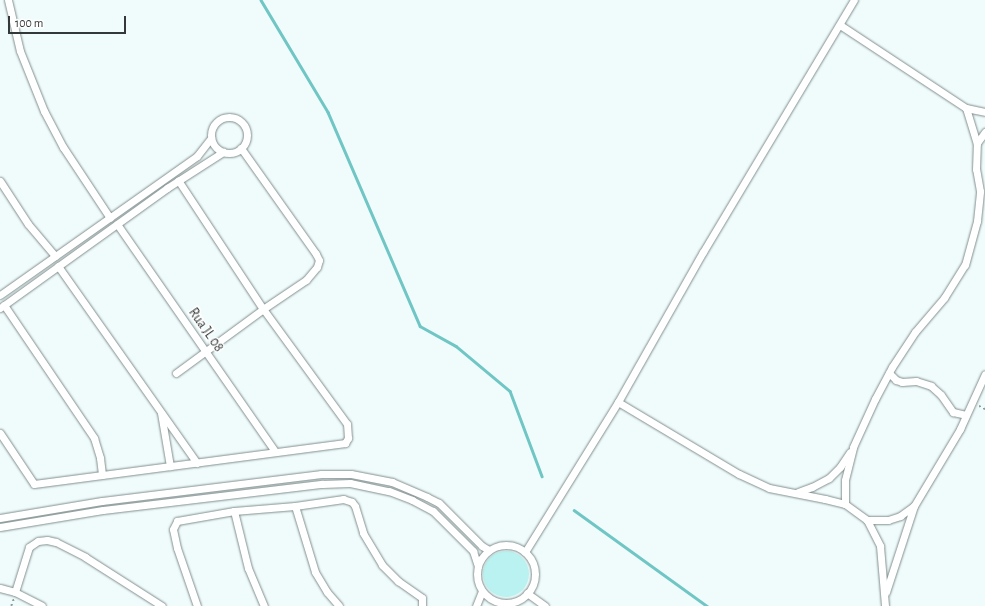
<!DOCTYPE html>
<style>
body{margin:0}
#map{position:relative;width:985px;height:606px;overflow:hidden;background:#effcfb;font-family:"Alegreya Sans",sans-serif}
div>[style]{position:absolute}
.green>*{inset:0;background:#b9f2f0}
.round{border-radius:50%}
.stream>*{height:2.5px;margin:-1.25px;padding:0 1.25px;transform-origin:1.25px;border-radius:1.25px;background:#6fc6c4}
.path>*{height:1.5px;margin-top:-0.75px;transform-origin:0;background:repeating-linear-gradient(90deg,#929b9b 0 2px,transparent 0 5px)}
.roads{filter:drop-shadow(0 0 1px #828e8e) drop-shadow(0 0 1px #828e8e)}
.street>*{height:7px;margin:-3.5px;padding:0 3.5px;transform-origin:3.5px;border-radius:3.5px;background:#fff}
.street>.ring{margin:-3.5px;padding:0;box-sizing:content-box;background:none;border:7px solid #fff;border-radius:50%}
span{translate:-50% -50%;white-space:nowrap;text-align:center;line-height:1.15;-webkit-text-stroke:3px #fff;paint-order:stroke}
.street-label{font-size:14px;color:#333838}
.scale{position:absolute;left:8px;top:16px;width:118px;height:18px;box-sizing:border-box;border:2px solid #333838;border-top:0;padding-left:5px;font-size:12px;line-height:14px;white-space:nowrap;color:#333838;-webkit-text-stroke:3px #fff;paint-order:stroke}
</style>
<div id="map">
<div class="green">
<div class="round" style="left:483px;top:551px;width:46px;height:46px"></div>
</div>
<div class="stream">
<div style="left:261px;top:0;width:131px;rotate:59.1deg"></div>
<div style="left:328px;top:112px;width:233px;rotate:66.7deg"></div>
<div style="left:420px;top:326px;width:41px;rotate:29.1deg"></div>
<div style="left:456px;top:346px;width:70px;rotate:39.8deg"></div>
<div style="left:510px;top:391px;width:91px;rotate:69.4deg"></div>
<div style="left:574px;top:510px;width:164px;rotate:35.8deg"></div>
</div>
<div class="path">
<div style="left:979px;top:406px;width:7px;rotate:27deg"></div>
<div style="left:11px;top:606px;width:9px;rotate:-69deg"></div>
</div>
<div class="roads">
<div class="street">
<div style="left:8px;top:0;width:52px;rotate:76.8deg"></div>
<div style="left:20px;top:51px;width:65px;rotate:68.2deg"></div>
<div style="left:44px;top:111px;width:41px;rotate:62.2deg"></div>
<div style="left:63px;top:147px;width:85px;rotate:56.5deg"></div>
<div style="left:840px;top:25px;width:151px;rotate:33.4deg"></div>
<div style="left:966px;top:108px;width:19px;rotate:12deg"></div>
<div style="left:966px;top:108px;width:37px;rotate:73deg"></div>
<div class="ring" style="left:211px;top:117px;width:29px;height:29px"></div>
<div style="left:0;top:181px;width:51px;rotate:56.9deg"></div>
<div style="left:28px;top:224px;width:42px;rotate:49.8deg"></div>
<div style="left:117px;top:224px;width:277px;rotate:55.2deg"></div>
<div style="left:58px;top:266px;width:241px;rotate:54.8deg"></div>
<div style="left:0;top:295px;width:241px;rotate:-35.2deg"></div>
<div style="left:197px;top:156px;width:23px;rotate:-52deg"></div>
<div style="left:4px;top:305px;width:161px;rotate:55.9deg"></div>
<div style="left:94px;top:438px;width:21px;rotate:73deg"></div>
<div style="left:100px;top:458px;width:17px;rotate:83deg"></div>
<div style="left:0;top:308px;width:206px;rotate:-35.7deg"></div>
<div style="left:167px;top:188px;width:67px;rotate:-32.7deg"></div>
<div style="left:176px;top:373px;width:108px;rotate:-36.3deg"></div>
<div style="left:263px;top:309px;width:52px;rotate:-34deg"></div>
<div style="left:306px;top:280px;width:17px;rotate:-50deg"></div>
<div style="left:317px;top:267px;width:7px;rotate:-74deg"></div>
<div style="left:319px;top:260px;width:7px;rotate:-117deg"></div>
<div style="left:316px;top:254px;width:130px;rotate:-125.3deg"></div>
<div style="left:889px;top:373px;width:10px;rotate:45deg"></div>
<div style="left:896px;top:380px;width:6px;rotate:18deg"></div>
<div style="left:902px;top:382px;width:14px;rotate:-4deg"></div>
<div style="left:916px;top:381px;width:16px;rotate:18deg"></div>
<div style="left:931px;top:386px;width:13px;rotate:42deg"></div>
<div style="left:941px;top:395px;width:21px;rotate:55deg"></div>
<div style="left:953px;top:412px;width:13px;rotate:13deg"></div>
<div style="left:618px;top:402px;width:141px;rotate:30.8deg"></div>
<div style="left:739px;top:474px;width:33px;rotate:25deg"></div>
<div style="left:769px;top:488px;width:57px;rotate:11.1deg"></div>
<div style="left:825px;top:499px;width:21px;rotate:14deg"></div>
<div style="left:845px;top:504px;width:27px;rotate:36deg"></div>
<div style="left:867px;top:520px;width:29px;rotate:63deg"></div>
<div style="left:880px;top:546px;width:60px;rotate:85.2deg"></div>
<div style="left:161px;top:413px;width:54px;rotate:80.4deg"></div>
<div style="left:0;top:433px;width:61px;rotate:56.3deg"></div>
<div style="left:34px;top:484px;width:314px;rotate:-7.5deg"></div>
<div style="left:345px;top:443px;width:6px;rotate:-59deg"></div>
<div style="left:348px;top:438px;width:14px;rotate:-94deg"></div>
<div style="left:347px;top:424px;width:142px;rotate:-126.1deg"></div>
<div style="left:263px;top:309px;width:154px;rotate:-123.4deg"></div>
<div style="left:798px;top:492px;width:15px;rotate:-20deg"></div>
<div style="left:812px;top:487px;width:19px;rotate:-28deg"></div>
<div style="left:829px;top:478px;width:16px;rotate:-45deg"></div>
<div style="left:840px;top:467px;width:18px;rotate:-56deg"></div>
<div style="left:845px;top:504px;width:24px;rotate:-90deg"></div>
<div style="left:845px;top:480px;width:34px;rotate:-76deg"></div>
<div style="left:853px;top:447px;width:53px;rotate:-65.4deg"></div>
<div style="left:875px;top:399px;width:36px;rotate:-62deg"></div>
<div style="left:892px;top:367px;width:42px;rotate:-56.7deg"></div>
<div style="left:915px;top:332px;width:45px;rotate:-49.5deg"></div>
<div style="left:944px;top:298px;width:39px;rotate:-58deg"></div>
<div style="left:965px;top:265px;width:46px;rotate:-74.7deg"></div>
<div style="left:977px;top:221px;width:30px;rotate:-84deg"></div>
<div style="left:980px;top:191px;width:22px;rotate:-100deg"></div>
<div style="left:976px;top:169px;width:26px;rotate:-88deg"></div>
<div style="left:977px;top:143px;width:14px;rotate:-54deg"></div>
<div style="left:295px;top:506px;width:69px;rotate:73.1deg"></div>
<div style="left:315px;top:572px;width:23px;rotate:59deg"></div>
<div style="left:327px;top:592px;width:18px;rotate:49deg"></div>
<div style="left:234px;top:511px;width:59px;rotate:76.2deg"></div>
<div style="left:248px;top:568px;width:41px;rotate:67.2deg"></div>
<div style="left:0;top:518px;width:103px;rotate:-9.5deg"></div>
<div style="left:102px;top:501px;width:221px;rotate:-7deg"></div>
<div style="left:321px;top:474px;width:30px"></div>
<div style="left:351px;top:474px;width:42px;rotate:11deg"></div>
<div style="left:392px;top:482px;width:38px;rotate:23deg"></div>
<div style="left:427px;top:497px;width:13px;rotate:27deg"></div>
<div style="left:439px;top:503px;width:61px;rotate:45deg"></div>
<div style="left:482px;top:546px;width:8px;rotate:30deg"></div>
<div style="left:867px;top:520px;width:21px"></div>
<div style="left:888px;top:520px;width:13px;rotate:-18deg"></div>
<div style="left:900px;top:516px;width:17px;rotate:-36deg"></div>
<div style="left:914px;top:506px;width:90px;rotate:-59.1deg"></div>
<div style="left:960px;top:429px;width:60px;rotate:-65.6deg"></div>
<div style="left:0;top:527px;width:104px;rotate:-9.4deg"></div>
<div style="left:103px;top:510px;width:221px;rotate:-6.8deg"></div>
<div style="left:322px;top:484px;width:28px;rotate:-2deg"></div>
<div style="left:350px;top:483px;width:40px;rotate:12deg"></div>
<div style="left:389px;top:491px;width:25px;rotate:21deg"></div>
<div style="left:412px;top:500px;width:24px;rotate:28deg"></div>
<div style="left:433px;top:511px;width:57px;rotate:45deg"></div>
<div style="left:473px;top:551px;width:16px;rotate:72deg"></div>
<div class="ring" style="left:477px;top:545px;width:51px;height:51px"></div>
<div style="left:525px;top:552px;width:176px;rotate:-58.2deg"></div>
<div style="left:618px;top:402px;width:172px;rotate:-60.5deg"></div>
<div style="left:703px;top:252px;width:294px;rotate:-59.1deg"></div>
<div style="left:0;top:588px;width:16px;rotate:15deg"></div>
<div style="left:15px;top:592px;width:30px;rotate:27deg"></div>
<div style="left:15px;top:592px;width:47px;rotate:-72.7deg"></div>
<div style="left:29px;top:547px;width:11px;rotate:-34deg"></div>
<div style="left:38px;top:541px;width:9px;rotate:-6deg"></div>
<div style="left:47px;top:540px;width:9px;rotate:13deg"></div>
<div style="left:56px;top:542px;width:33px;rotate:27deg"></div>
<div style="left:85px;top:557px;width:91px;rotate:32.5deg"></div>
<div style="left:886px;top:592px;width:90px;rotate:-72deg"></div>
<div style="left:527px;top:593px;width:22px;rotate:36deg"></div>
<div style="left:197px;top:606px;width:61px;rotate:-109deg"></div>
<div style="left:177px;top:548px;width:19px;rotate:-102deg"></div>
<div style="left:173px;top:529px;width:9px;rotate:-63deg"></div>
<div style="left:177px;top:521px;width:58px;rotate:-10deg"></div>
<div style="left:234px;top:511px;width:61px;rotate:-4.7deg"></div>
<div style="left:295px;top:506px;width:49px;rotate:-8.3deg"></div>
<div style="left:343px;top:499px;width:9px;rotate:18deg"></div>
<div style="left:352px;top:502px;width:5px;rotate:53deg"></div>
<div style="left:355px;top:506px;width:28px;rotate:73deg"></div>
<div style="left:363px;top:533px;width:37px;rotate:59deg"></div>
<div style="left:382px;top:565px;width:23px;rotate:45deg"></div>
<div style="left:398px;top:581px;width:29px;rotate:35deg"></div>
<div style="left:422px;top:598px;width:8px;rotate:90deg"></div>
<div style="left:476px;top:606px;width:16px;rotate:-68deg"></div>
</div>
</div>
<div class="street-label">
<span style="left:206px;top:330px;rotate:55deg">Rua JL 08</span>
</div>
<div class="scale">100 m</div>
</div>
